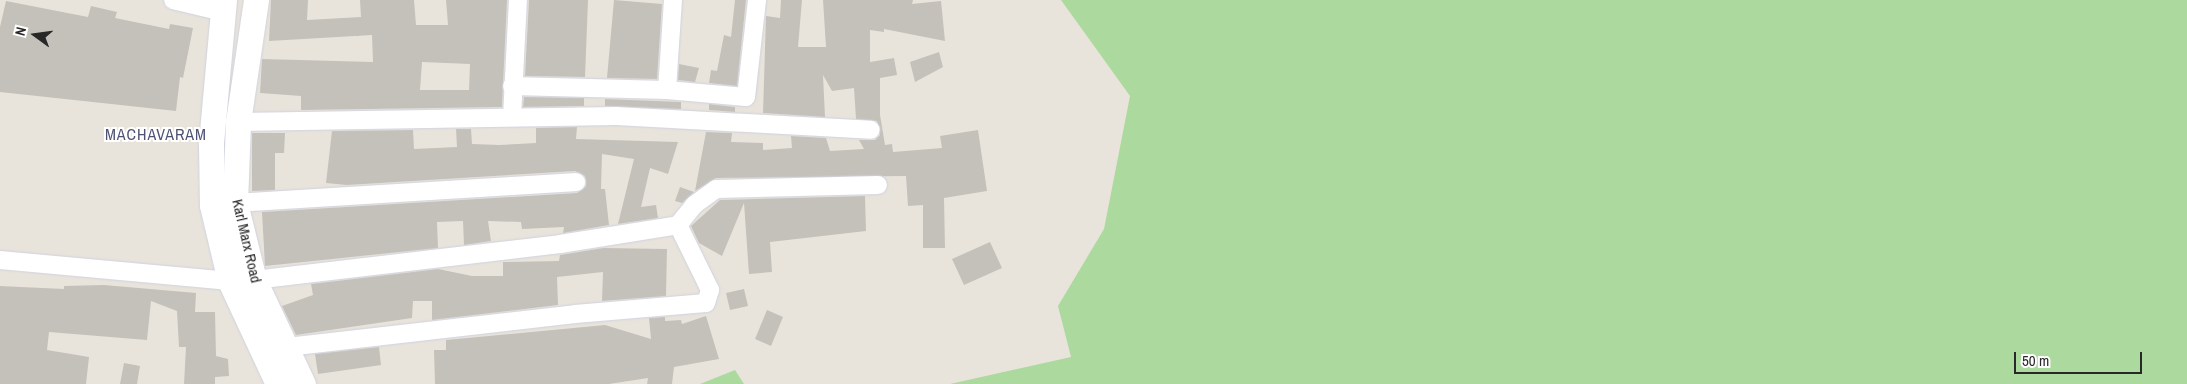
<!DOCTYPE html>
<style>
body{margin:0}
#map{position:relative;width:2187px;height:384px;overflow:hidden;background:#e9e4db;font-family:"Archivo Narrow",sans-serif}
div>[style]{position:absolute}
.green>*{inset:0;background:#acd99d}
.building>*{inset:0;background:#c4c1ba}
.roads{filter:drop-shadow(0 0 1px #d0d2df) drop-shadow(0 0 1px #d0d2df)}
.street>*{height:18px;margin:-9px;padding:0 9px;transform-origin:9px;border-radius:9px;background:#fff}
.secondary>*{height:25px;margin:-12.5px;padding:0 12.5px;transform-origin:12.5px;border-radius:12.5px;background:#fff}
span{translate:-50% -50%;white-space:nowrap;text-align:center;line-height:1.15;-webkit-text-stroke:4px #fff;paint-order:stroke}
.street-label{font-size:15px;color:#282828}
.neighbourhood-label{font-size:16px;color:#4e5173;letter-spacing:1px}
.north{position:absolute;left:10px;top:10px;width:50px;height:50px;-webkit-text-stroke:4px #fff;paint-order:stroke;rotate:284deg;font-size:14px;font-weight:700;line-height:20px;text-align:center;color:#282828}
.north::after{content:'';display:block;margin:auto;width:18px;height:22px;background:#282828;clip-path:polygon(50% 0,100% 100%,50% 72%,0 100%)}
.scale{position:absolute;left:2014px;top:352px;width:128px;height:22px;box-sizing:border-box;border:2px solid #282828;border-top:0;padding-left:6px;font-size:15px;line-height:18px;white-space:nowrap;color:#282828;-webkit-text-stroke:4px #fff;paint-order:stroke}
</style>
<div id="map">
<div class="green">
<div style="clip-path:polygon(1061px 0,2187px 0,2187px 384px,950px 384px,1071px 357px,1058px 306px,1104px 229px,1130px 96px)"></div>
<div style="clip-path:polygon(735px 370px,744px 384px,700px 384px)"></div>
</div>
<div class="building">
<div style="clip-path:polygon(evenodd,271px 0,308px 0,307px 20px,361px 17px,360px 0,414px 0,416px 25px,448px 25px,446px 0,507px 0,502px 107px,301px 110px,301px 96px,260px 93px,262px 59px,373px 62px,372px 35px,269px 41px,271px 0,422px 62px,470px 64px,469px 90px,420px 90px,422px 62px)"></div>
<div style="clip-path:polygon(529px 0,588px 0,585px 77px,525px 76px)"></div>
<div style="clip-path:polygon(614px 0,662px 4px,657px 79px,607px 78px)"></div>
<div style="clip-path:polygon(735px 0,746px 0,737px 86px,709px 83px,711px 70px,717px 71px,724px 35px,731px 37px)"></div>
<div style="clip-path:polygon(781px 0,802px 0,798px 47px,826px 47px,823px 0,913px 0,912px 4px,941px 1px,945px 41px,884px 29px,884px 32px,870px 30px,870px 62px,894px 58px,897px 75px,880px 78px,880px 115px,885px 145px,892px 144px,893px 152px,942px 148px,940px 136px,978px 130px,987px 191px,944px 198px,945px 248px,923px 248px,923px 205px,908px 206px,906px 176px,716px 178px,695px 191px,706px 132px,732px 133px,731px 142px,763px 143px,763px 150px,792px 148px,791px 136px,826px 138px,830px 151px,864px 149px,859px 140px,875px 140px,880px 135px,877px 121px,856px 119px,854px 88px,832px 91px,823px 75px,825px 117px,763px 113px,766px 16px,780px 18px)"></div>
<div style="clip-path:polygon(6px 1px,88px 17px,91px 6px,117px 12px,115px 18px,169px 29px,170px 24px,193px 28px,183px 78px,180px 77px,176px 111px,0 92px,0 27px)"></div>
<div style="clip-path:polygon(939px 52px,943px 67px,915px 82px,910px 62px)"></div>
<div style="clip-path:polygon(679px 64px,699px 68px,695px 82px,678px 80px)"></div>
<div style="clip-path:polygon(524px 97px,584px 98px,584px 106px,523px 107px)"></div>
<div style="clip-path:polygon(605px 99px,681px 102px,681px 109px,605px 106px)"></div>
<div style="clip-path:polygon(709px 104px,735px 107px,735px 112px,709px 110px)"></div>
<div style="clip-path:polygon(577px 127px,576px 139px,678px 142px,668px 174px,650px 168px,641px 207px,656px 205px,658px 218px,618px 224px,634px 159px,602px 154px,601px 189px,605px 189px,609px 225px,563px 233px,564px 227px,522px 229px,521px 222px,488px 221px,491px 241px,464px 245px,463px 221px,437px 222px,438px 248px,265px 266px,262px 212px,577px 193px,586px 186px,585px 176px,575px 171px,347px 185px,326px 183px,332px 131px,413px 130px,414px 149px,457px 147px,456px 129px,471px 129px,472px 144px,499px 145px,536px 143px,536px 128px)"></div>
<div style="clip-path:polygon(252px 133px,285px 133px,284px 153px,275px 153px,275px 190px,252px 191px)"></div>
<div style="clip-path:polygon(680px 187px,694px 192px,682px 203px,675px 201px)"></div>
<div style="clip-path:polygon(865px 196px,866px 231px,770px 242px,772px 272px,749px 274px,744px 203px,722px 256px,699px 243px,691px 226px,720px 200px)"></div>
<div style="clip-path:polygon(990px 242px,1002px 268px,964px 285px,952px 259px)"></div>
<div style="clip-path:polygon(603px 248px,667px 249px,666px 296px,602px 301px,603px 272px,557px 277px,558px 305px,432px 320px,432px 301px,413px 301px,412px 318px,296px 335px,282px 306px,313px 295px,311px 284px,438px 269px,472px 276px,503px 276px,503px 262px,559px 261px,560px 255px)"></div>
<div style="clip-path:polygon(104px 285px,196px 293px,195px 312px,215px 312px,216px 356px,228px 359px,229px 376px,215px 377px,215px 384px,184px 384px,186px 347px,179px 347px,177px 311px,151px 301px,147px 340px,49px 332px,47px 350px,89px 357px,86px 384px,0 384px,0 286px,64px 289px,64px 286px)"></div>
<div style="clip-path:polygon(744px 289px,748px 306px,730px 310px,726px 293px)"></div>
<div style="clip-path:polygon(767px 310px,783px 317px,771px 346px,755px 339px)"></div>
<div style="clip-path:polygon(706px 316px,719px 359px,674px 367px,672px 384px,647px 384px,648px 378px,609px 384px,435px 384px,434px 350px,446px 350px,446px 340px,605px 325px,651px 339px,649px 318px,665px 317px,665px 321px,681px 320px,682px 324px)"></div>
<div style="clip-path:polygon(379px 347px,381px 365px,318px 374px,315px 354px)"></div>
<div style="clip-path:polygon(124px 363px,140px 366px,137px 384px,120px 384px)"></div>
</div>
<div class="roads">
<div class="street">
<div style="left:173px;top:0;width:51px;rotate:13.5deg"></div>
<div style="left:512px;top:86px;width:155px;rotate:1.5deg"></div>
<div style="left:667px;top:90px;width:79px;rotate:5.1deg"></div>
<div style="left:746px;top:97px;width:98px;rotate:-83.5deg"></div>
<div style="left:667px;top:90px;width:90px;rotate:-86.2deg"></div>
<div style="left:512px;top:117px;width:117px;rotate:-87.1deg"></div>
<div style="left:238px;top:122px;width:378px;rotate:-0.9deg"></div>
<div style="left:616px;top:116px;width:255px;rotate:3.1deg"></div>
<div style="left:235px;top:203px;width:342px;rotate:-3.5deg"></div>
<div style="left:0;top:260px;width:231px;rotate:5.2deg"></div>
<div style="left:230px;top:281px;width:24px;rotate:-2deg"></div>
<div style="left:254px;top:280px;width:308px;rotate:-6.7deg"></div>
<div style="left:560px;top:244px;width:120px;rotate:-9.1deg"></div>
<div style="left:678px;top:225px;width:26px;rotate:-51deg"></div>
<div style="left:694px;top:205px;width:27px;rotate:-36deg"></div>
<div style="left:716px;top:189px;width:162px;rotate:-1.4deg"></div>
<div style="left:287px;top:347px;width:290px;rotate:-6.5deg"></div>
<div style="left:575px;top:314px;width:131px;rotate:-4.8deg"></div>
<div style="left:706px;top:303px;width:14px;rotate:-73deg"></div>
<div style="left:710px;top:290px;width:72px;rotate:-116.2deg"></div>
</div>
<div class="secondary">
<div style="left:224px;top:0;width:145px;rotate:95.2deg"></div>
<div style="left:211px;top:144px;width:61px;rotate:89.1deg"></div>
<div style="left:212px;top:205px;width:78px;rotate:76.7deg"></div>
<div style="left:230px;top:281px;width:114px;rotate:65deg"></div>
<div style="left:256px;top:0;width:123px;rotate:98.4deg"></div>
<div style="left:238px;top:122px;width:81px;rotate:92.1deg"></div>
<div style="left:235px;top:203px;width:79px;rotate:76.1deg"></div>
<div style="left:254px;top:280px;width:115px;rotate:64.8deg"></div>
</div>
</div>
<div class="street-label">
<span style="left:247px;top:241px;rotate:77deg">Karl Marx Road</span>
</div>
<div class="neighbourhood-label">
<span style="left:156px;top:134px">MACHAVARAM</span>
</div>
<div class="north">N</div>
<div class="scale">50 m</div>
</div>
